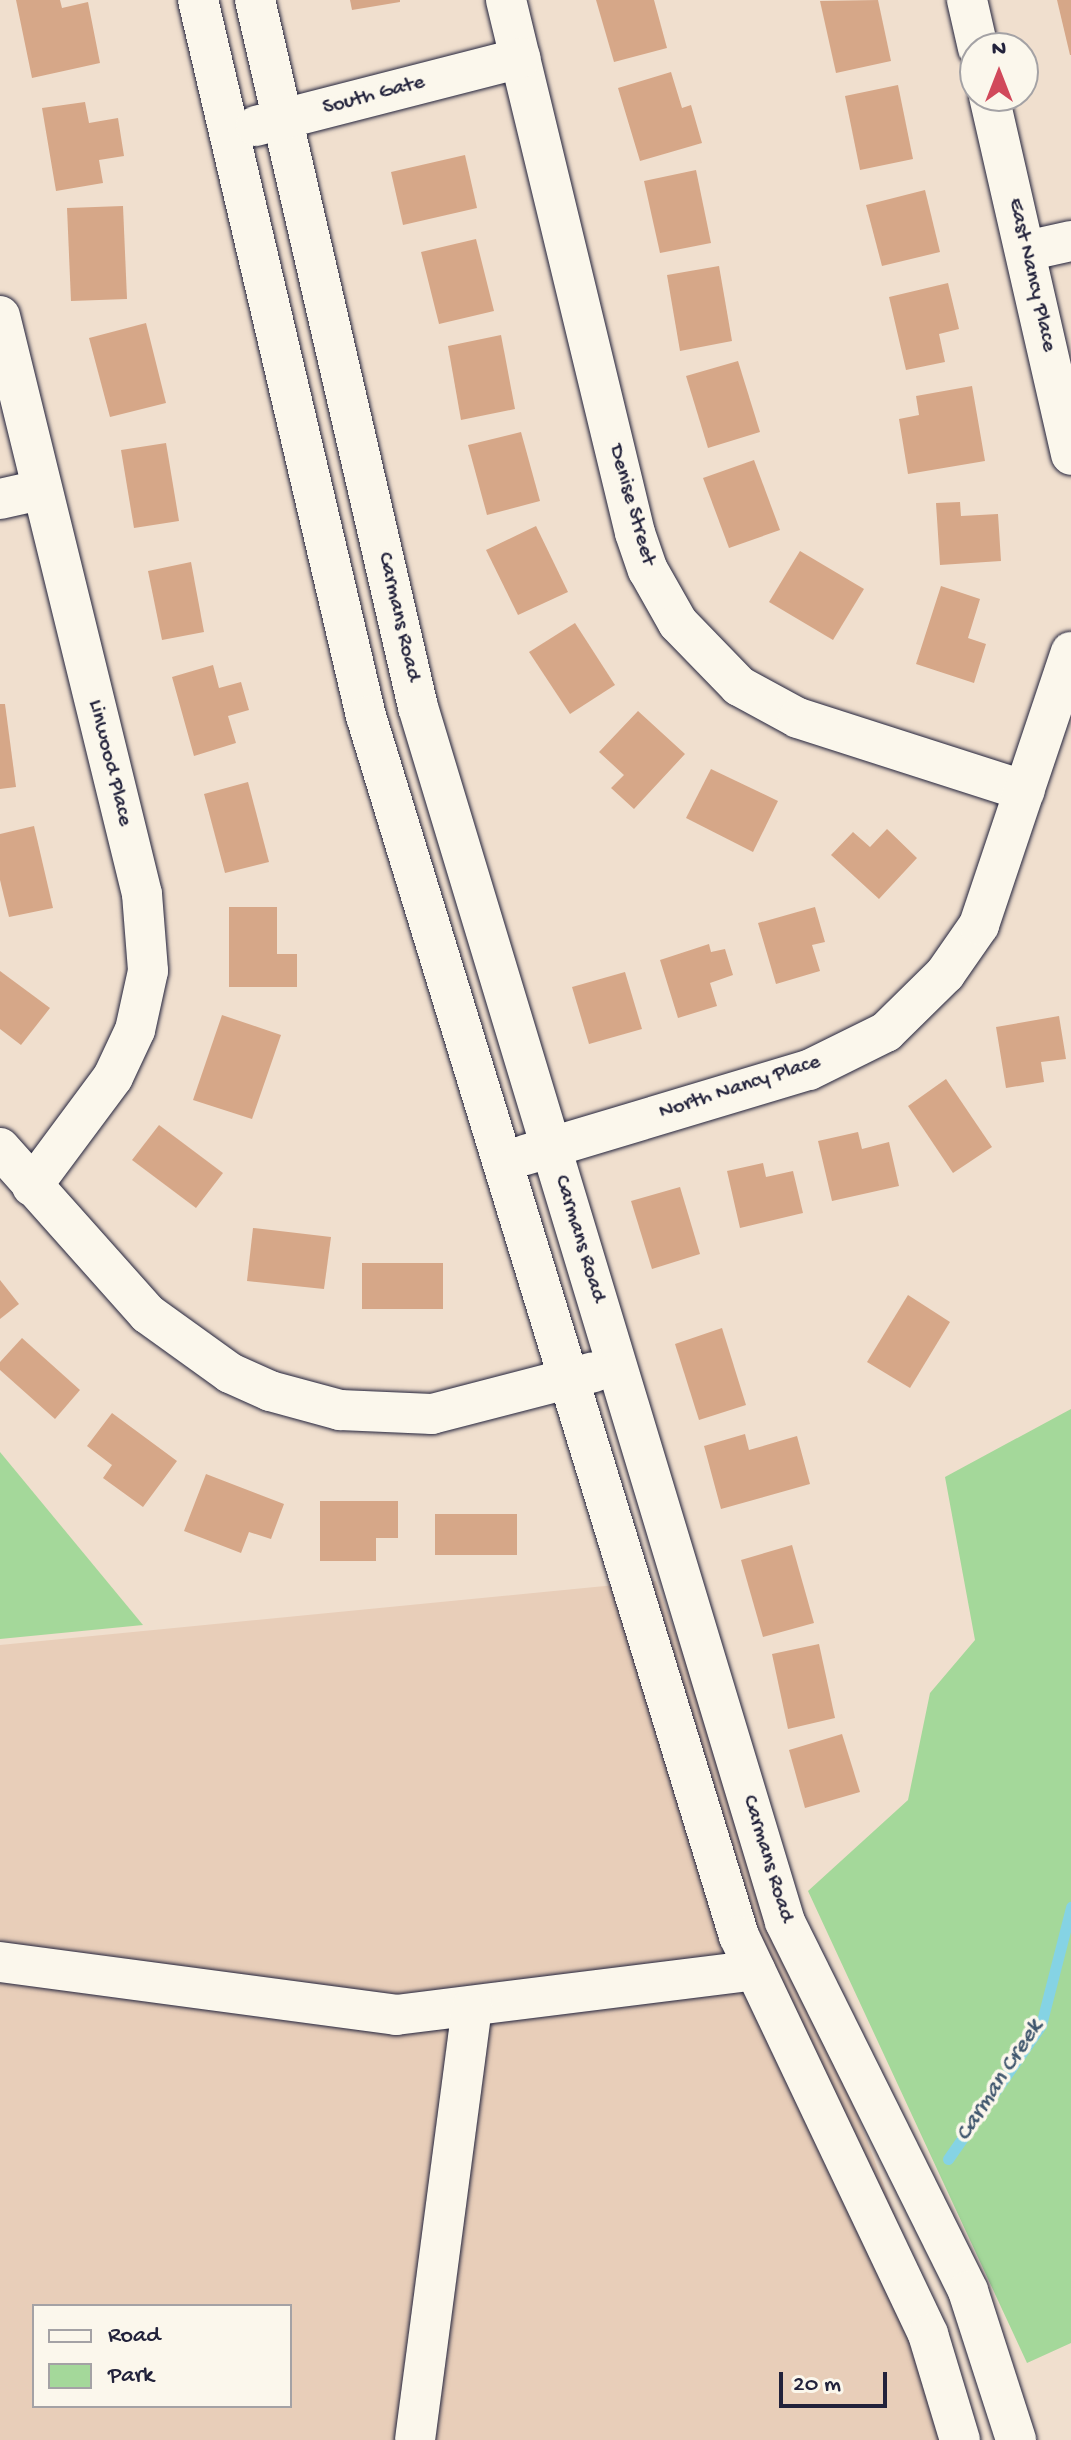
<!DOCTYPE html>
<style>
body{margin:0}
#map{position:relative;width:1071px;height:2440px;overflow:hidden;background:#f0dfce;font-family:"Gochi Hand",sans-serif}
div>[style]{position:absolute}
.built>*{inset:0;background:#e8ceb9}
.green>*{inset:0;background:#a4d89a}
.stream>*{height:11px;margin:-5.5px;padding:0 5.5px;transform-origin:5.5px;border-radius:5.5px;background:#85d3e4}
.building>*{inset:0;background:#d6a788}
.roads{filter:drop-shadow(0 0 2px #22223b) drop-shadow(0 0 2px #22223b)}
.minor>*{height:40px;margin:-20px;padding:0 20px;transform-origin:20px;border-radius:20px;background:#fbf7ec}
span{translate:-50% -50%;white-space:nowrap;text-align:center;line-height:1.15;-webkit-text-stroke:7px #fbf7ec;paint-order:stroke}
.street-label{font-size:22px;color:#22223b}
.water-label{font-size:24px;color:#40576e;font-style:italic}
.legend{position:absolute;left:32px;top:2304px;width:260px;height:104px;box-sizing:border-box;background:#fbf7ec;border:2px solid #a4a2a5;margin:0;padding:10px 14px;list-style:none;font-size:24px;color:#22223b}
.legend li{display:flex;align-items:center;gap:16px;height:40px}
.legend b{width:40px;border:2px solid #a4a2a5}
.north{position:absolute;left:959px;top:32px;width:80px;height:80px;box-sizing:border-box;background:#fbf7ec;border:2px solid #a4a2a5;border-radius:50%;rotate:0deg;font-size:22px;font-weight:700;line-height:32px;text-align:center;color:#22223b}
.north::after{content:'';display:block;margin:auto;width:28px;height:36px;background:#d1495b;clip-path:polygon(50% 0,100% 100%,50% 72%,0 100%)}
.scale{position:absolute;left:779px;top:2372px;width:108px;height:36px;box-sizing:border-box;border:4px solid #22223b;border-top:0;padding-left:10px;font-size:24px;line-height:28px;white-space:nowrap;color:#22223b;-webkit-text-stroke:6px #fbf7ec;paint-order:stroke}
</style>
<div id="map">
<div class="built">
<div style="clip-path:polygon(evenodd,656px 1581px,980px 2440px,0 2440px,0 1645px,656px 1581px,34px 2306px,290px 2306px,290px 2406px,34px 2406px,34px 2306px)"></div>
</div>
<div class="green">
<div style="clip-path:polygon(1071px 1409px,1071px 2343px,1027px 2363px,808px 1891px,908px 1800px,930px 1693px,975px 1640px,945px 1477px)"></div>
<div style="clip-path:polygon(0 1452px,143px 1625px,0 1639px)"></div>
</div>
<div class="stream">
<div style="left:948px;top:2159px;width:163px;rotate:-55.2deg"></div>
<div style="left:1041px;top:2025px;width:122px;rotate:-75.7deg"></div>
</div>
<div class="building">
<div style="clip-path:polygon(16px 0,60px 0,62px 8px,88px 2px,100px 63px,32px 78px)"></div>
<div style="clip-path:polygon(350px 0,400px 0,400px 2px,352px 10px)"></div>
<div style="clip-path:polygon(596px 0,654px 0,667px 48px,614px 62px)"></div>
<div style="clip-path:polygon(878px 0,891px 61px,836px 73px,820px 1px)"></div>
<div style="clip-path:polygon(1057px 0,1071px 0,1071px 55px,1070px 55px)"></div>
<div style="clip-path:polygon(671px 72px,682px 108px,691px 105px,702px 143px,640px 161px,618px 88px)"></div>
<div style="clip-path:polygon(898px 85px,913px 159px,860px 170px,845px 96px)"></div>
<div style="clip-path:polygon(85px 102px,89px 123px,118px 118px,124px 156px,99px 160px,103px 183px,56px 191px,42px 108px)"></div>
<div style="clip-path:polygon(465px 155px,477px 208px,403px 225px,391px 172px)"></div>
<div style="clip-path:polygon(696px 170px,711px 243px,660px 253px,644px 181px)"></div>
<div style="clip-path:polygon(925px 190px,940px 252px,882px 266px,866px 205px)"></div>
<div style="clip-path:polygon(123px 206px,127px 299px,71px 301px,67px 208px)"></div>
<div style="clip-path:polygon(476px 239px,494px 311px,439px 324px,421px 252px)"></div>
<div style="clip-path:polygon(719px 266px,732px 341px,680px 351px,667px 275px)"></div>
<div style="clip-path:polygon(948px 283px,959px 329px,939px 334px,945px 362px,906px 370px,889px 297px)"></div>
<div style="clip-path:polygon(146px 323px,166px 403px,110px 417px,89px 338px)"></div>
<div style="clip-path:polygon(501px 335px,515px 409px,461px 420px,448px 346px)"></div>
<div style="clip-path:polygon(738px 361px,760px 432px,708px 448px,686px 376px)"></div>
<div style="clip-path:polygon(972px 386px,985px 461px,908px 474px,899px 419px,919px 415px,916px 396px)"></div>
<div style="clip-path:polygon(521px 432px,540px 501px,487px 515px,468px 445px)"></div>
<div style="clip-path:polygon(166px 443px,179px 521px,134px 528px,121px 450px)"></div>
<div style="clip-path:polygon(754px 460px,780px 530px,729px 548px,703px 478px)"></div>
<div style="clip-path:polygon(960px 502px,961px 516px,998px 514px,1001px 561px,940px 565px,936px 503px)"></div>
<div style="clip-path:polygon(536px 526px,568px 592px,518px 615px,486px 550px)"></div>
<div style="clip-path:polygon(800px 551px,864px 589px,833px 640px,769px 602px)"></div>
<div style="clip-path:polygon(191px 562px,204px 632px,162px 640px,148px 571px)"></div>
<div style="clip-path:polygon(941px 586px,980px 599px,968px 638px,986px 644px,974px 683px,916px 664px)"></div>
<div style="clip-path:polygon(575px 623px,615px 685px,570px 714px,529px 652px)"></div>
<div style="clip-path:polygon(213px 665px,219px 688px,241px 682px,249px 710px,228px 716px,236px 743px,194px 756px,172px 677px)"></div>
<div style="clip-path:polygon(0 704px,5px 704px,16px 787px,0 789px)"></div>
<div style="clip-path:polygon(638px 711px,685px 754px,634px 809px,611px 788px,624px 775px,599px 752px)"></div>
<div style="clip-path:polygon(711px 769px,778px 801px,753px 852px,686px 818px)"></div>
<div style="clip-path:polygon(248px 782px,269px 862px,225px 873px,204px 794px)"></div>
<div style="clip-path:polygon(34px 826px,53px 908px,9px 917px,0 880px,0 834px)"></div>
<div style="clip-path:polygon(887px 829px,917px 858px,879px 899px,831px 855px,853px 832px,870px 847px)"></div>
<div style="clip-path:polygon(229px 907px,277px 907px,277px 954px,297px 954px,297px 987px,229px 987px)"></div>
<div style="clip-path:polygon(815px 907px,825px 942px,812px 945px,820px 971px,776px 984px,758px 923px)"></div>
<div style="clip-path:polygon(709px 944px,711px 952px,725px 949px,733px 975px,710px 983px,717px 1006px,678px 1018px,660px 960px)"></div>
<div style="clip-path:polygon(0 971px,50px 1008px,21px 1045px,0 1029px)"></div>
<div style="clip-path:polygon(625px 972px,642px 1029px,589px 1044px,572px 987px)"></div>
<div style="clip-path:polygon(222px 1015px,281px 1035px,252px 1119px,193px 1100px)"></div>
<div style="clip-path:polygon(1059px 1016px,1066px 1059px,1041px 1062px,1044px 1082px,1006px 1088px,996px 1027px)"></div>
<div style="clip-path:polygon(946px 1079px,992px 1147px,953px 1173px,908px 1106px)"></div>
<div style="clip-path:polygon(159px 1125px,223px 1173px,196px 1208px,132px 1160px)"></div>
<div style="clip-path:polygon(858px 1132px,862px 1149px,889px 1142px,899px 1186px,832px 1201px,818px 1141px)"></div>
<div style="clip-path:polygon(763px 1163px,766px 1177px,793px 1171px,803px 1213px,740px 1228px,727px 1171px)"></div>
<div style="clip-path:polygon(680px 1187px,700px 1254px,652px 1269px,631px 1201px)"></div>
<div style="clip-path:polygon(253px 1228px,331px 1237px,324px 1289px,247px 1281px)"></div>
<div style="clip-path:polygon(362px 1263px,443px 1263px,443px 1309px,362px 1309px)"></div>
<div style="clip-path:polygon(0 1280px,19px 1304px,0 1319px)"></div>
<div style="clip-path:polygon(908px 1295px,950px 1322px,910px 1388px,867px 1362px)"></div>
<div style="clip-path:polygon(722px 1328px,746px 1405px,699px 1420px,675px 1344px)"></div>
<div style="clip-path:polygon(22px 1338px,80px 1390px,55px 1419px,0 1370px,0 1362px)"></div>
<div style="clip-path:polygon(112px 1413px,177px 1461px,143px 1507px,103px 1478px,112px 1465px,87px 1446px)"></div>
<div style="clip-path:polygon(745px 1434px,749px 1450px,797px 1436px,810px 1484px,721px 1509px,704px 1446px)"></div>
<div style="clip-path:polygon(206px 1474px,284px 1504px,271px 1539px,249px 1532px,241px 1553px,184px 1531px)"></div>
<div style="clip-path:polygon(320px 1501px,398px 1501px,398px 1538px,376px 1538px,376px 1561px,320px 1561px)"></div>
<div style="clip-path:polygon(435px 1514px,517px 1514px,517px 1555px,435px 1555px)"></div>
<div style="clip-path:polygon(792px 1545px,814px 1623px,763px 1637px,741px 1560px)"></div>
<div style="clip-path:polygon(819px 1644px,835px 1718px,788px 1729px,772px 1654px)"></div>
<div style="clip-path:polygon(842px 1734px,860px 1792px,805px 1808px,789px 1750px)"></div>
</div>
<div class="roads">
<div class="minor">
<div style="left:198px;top:0;width:735px;rotate:76.8deg"></div>
<div style="left:366px;top:716px;width:1276px;rotate:73deg"></div>
<div style="left:739px;top:1936px;width:441px;rotate:64.6deg"></div>
<div style="left:928px;top:2334px;width:111px;rotate:73.2deg"></div>
<div style="left:255px;top:0;width:726px;rotate:77.02deg"></div>
<div style="left:418px;top:707px;width:1269px;rotate:73.19deg"></div>
<div style="left:785px;top:1922px;width:412px;rotate:63.6deg"></div>
<div style="left:968px;top:2291px;width:157px;rotate:72.1deg"></div>
<div style="left:506px;top:0;width:548px;rotate:76.39deg"></div>
<div style="left:635px;top:533px;width:39px;rotate:71deg"></div>
<div style="left:648px;top:570px;width:61px;rotate:60.5deg"></div>
<div style="left:678px;top:623px;width:88px;rotate:45.9deg"></div>
<div style="left:739px;top:686px;width:67px;rotate:28.5deg"></div>
<div style="left:798px;top:718px;width:238px;rotate:17.8deg"></div>
<div style="left:967px;top:0;width:49px;rotate:77.1deg"></div>
<div style="left:989px;top:96px;width:368px;rotate:77.1deg"></div>
<div style="left:256px;top:126px;width:273px;rotate:-14.4deg"></div>
<div style="left:1026px;top:251px;width:46px;rotate:-12.5deg"></div>
<div style="left:0;top:316px;width:595px;rotate:76.2deg"></div>
<div style="left:142px;top:894px;width:77px;rotate:85.5deg"></div>
<div style="left:148px;top:971px;width:60px;rotate:102.4deg"></div>
<div style="left:135px;top:1030px;width:52px;rotate:115.1deg"></div>
<div style="left:113px;top:1077px;width:136px;rotate:126.6deg"></div>
<div style="left:0;top:499px;width:41px;rotate:-12.7deg"></div>
<div style="left:0;top:1148px;width:222px;rotate:48.3deg"></div>
<div style="left:148px;top:1314px;width:101px;rotate:35.7deg"></div>
<div style="left:230px;top:1373px;width:44px;rotate:24.2deg"></div>
<div style="left:270px;top:1391px;width:73px;rotate:15.2deg"></div>
<div style="left:340px;top:1410px;width:92px;rotate:2.5deg"></div>
<div style="left:432px;top:1414px;width:167px;rotate:-14.5deg"></div>
<div style="left:525px;top:1155px;width:296px;rotate:-16.7deg"></div>
<div style="left:809px;top:1070px;width:86px;rotate:-26.3deg"></div>
<div style="left:886px;top:1032px;width:83px;rotate:-44.5deg"></div>
<div style="left:945px;top:974px;width:60px;rotate:-55.2deg"></div>
<div style="left:979px;top:925px;width:288px;rotate:-71.4deg"></div>
<div style="left:0;top:1962px;width:400px;rotate:7.6deg"></div>
<div style="left:396px;top:2015px;width:362px;rotate:-7.1deg"></div>
<div style="left:415px;top:2440px;width:437px;rotate:-82.5deg"></div>
</div>
</div>
<div class="street-label">
<span style="left:374px;top:96px;rotate:-15deg">South Gate</span>
<span style="left:1031px;top:275px;rotate:77deg">East Nancy Place</span>
<span style="left:631px;top:505px;rotate:74deg">Denise Street</span>
<span style="left:398px;top:617px;rotate:77deg">Carmans Road</span>
<span style="left:109px;top:763px;rotate:76deg">Linwood Place</span>
<span style="left:740px;top:1088px;rotate:-18deg">North Nancy Place</span>
<span style="left:579px;top:1239px;rotate:73deg">Carmans Road</span>
<span style="left:767px;top:1859px;rotate:73deg">Carmans Road</span>
</div>
<div class="water-label">
<span style="left:1000px;top:2081px;rotate:-57deg">Carman Creek</span>
</div>
<ul class="legend">
<li><b style="height:10px;background:#fbf7ec"></b>Road</li>
<li><b style="height:22px;background:#a4d89a"></b>Park</li>
</ul>
<div class="north">N</div>
<div class="scale">20 m</div>
</div>
